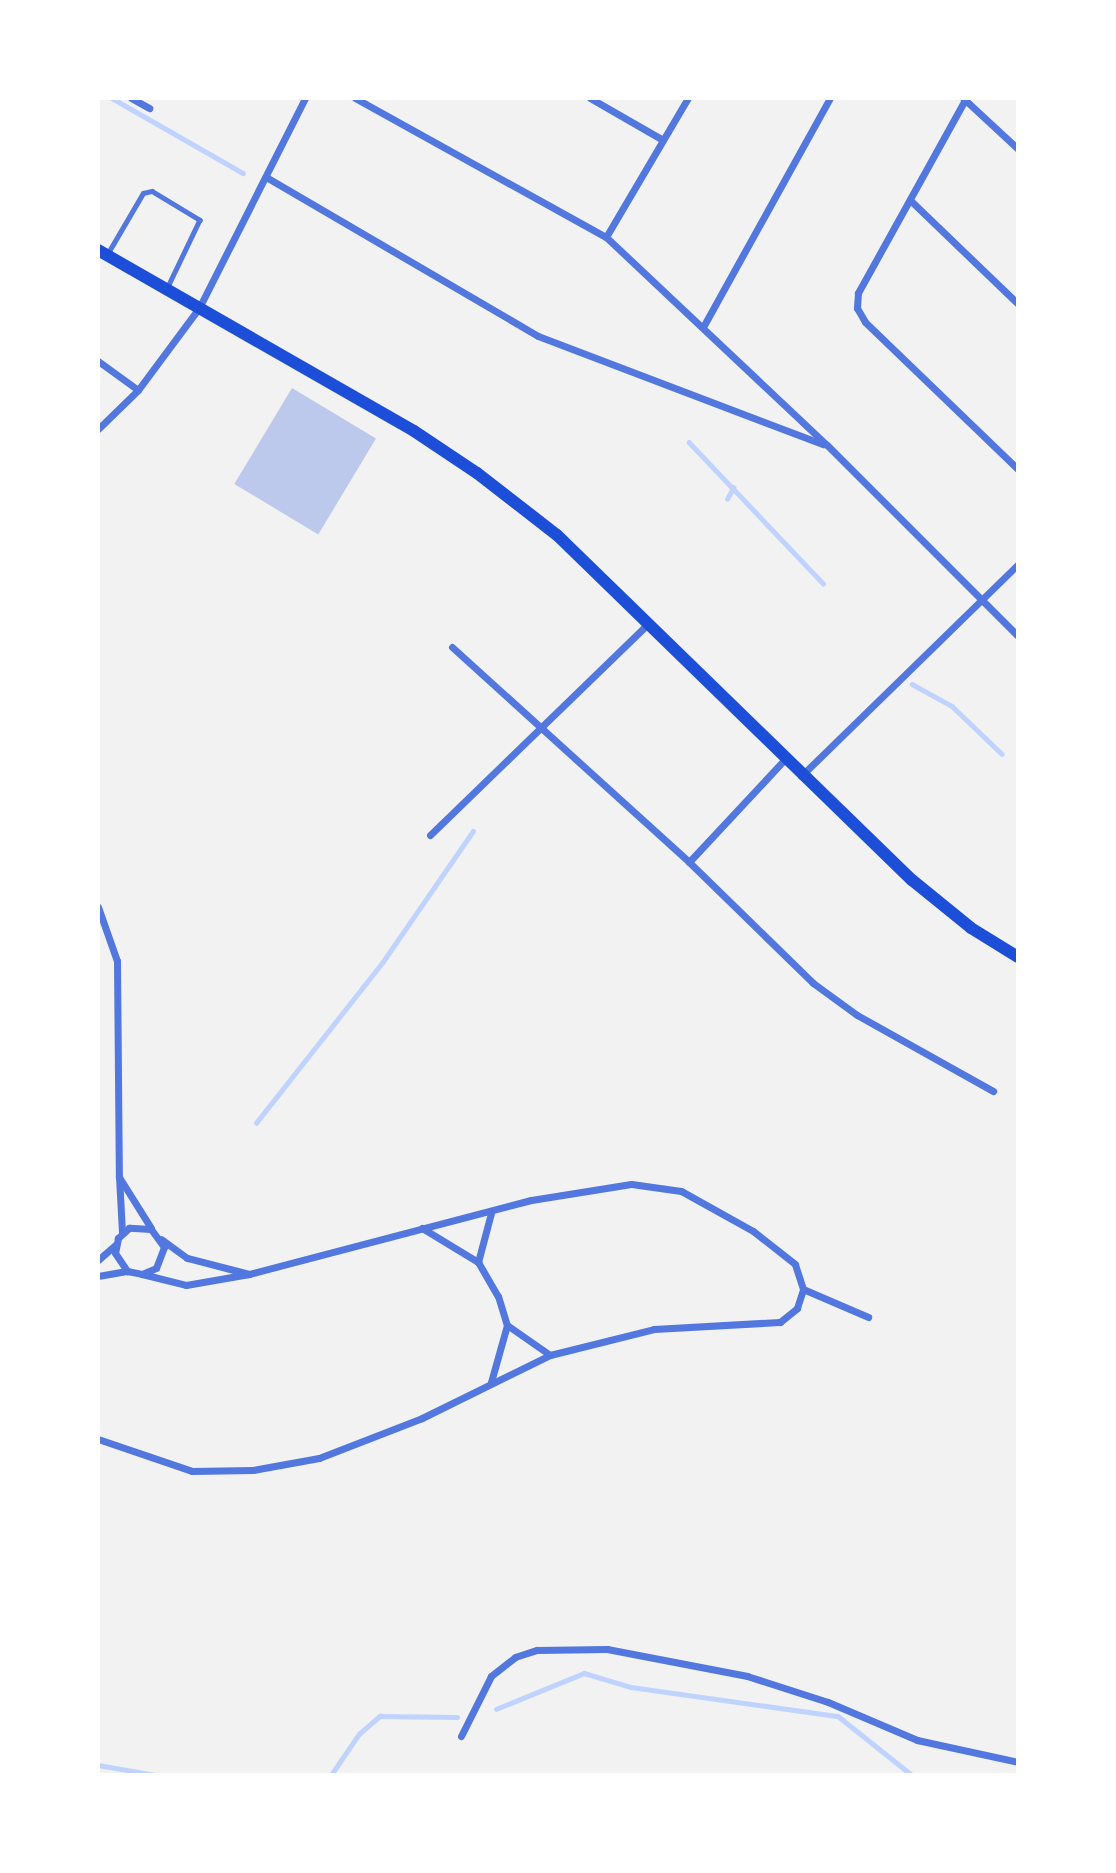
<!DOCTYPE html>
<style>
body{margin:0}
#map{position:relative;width:1116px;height:1873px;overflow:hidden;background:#f2f2f2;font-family:Cabin,sans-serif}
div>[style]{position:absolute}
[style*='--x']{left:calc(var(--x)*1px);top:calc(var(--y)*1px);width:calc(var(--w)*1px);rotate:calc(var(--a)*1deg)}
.stream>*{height:4.5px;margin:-2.25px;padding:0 2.25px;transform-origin:2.25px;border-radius:2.25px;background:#bfd3fe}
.building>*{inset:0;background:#bdc9ec;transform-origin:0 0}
.service>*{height:4.5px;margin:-2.25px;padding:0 2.25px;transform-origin:2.25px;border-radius:2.25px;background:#5277de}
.minor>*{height:7px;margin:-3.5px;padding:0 3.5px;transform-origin:3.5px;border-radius:3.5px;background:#5277de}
.secondary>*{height:12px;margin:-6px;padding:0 6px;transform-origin:6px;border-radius:6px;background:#1d4ed8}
span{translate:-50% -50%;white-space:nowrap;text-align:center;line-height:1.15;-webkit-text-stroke:5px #fff;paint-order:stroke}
.frame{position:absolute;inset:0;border:100px solid #fff;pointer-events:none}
</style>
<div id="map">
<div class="stream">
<i style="--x:112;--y:98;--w:151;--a:29.8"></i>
<i style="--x:689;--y:442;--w:195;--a:46.5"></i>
<i style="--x:727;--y:499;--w:13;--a:-61"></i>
<i style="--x:912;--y:684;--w:46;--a:28.8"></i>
<i style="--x:952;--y:706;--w:69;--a:43.8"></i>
<i style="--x:256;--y:1123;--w:204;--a:-51.8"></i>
<i style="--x:382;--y:963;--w:160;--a:-55.4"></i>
<i style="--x:496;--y:1709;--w:95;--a:-22.2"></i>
<i style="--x:584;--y:1673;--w:49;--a:16.6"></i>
<i style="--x:631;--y:1687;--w:209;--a:8"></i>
<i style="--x:838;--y:1716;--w:95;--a:38.6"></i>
<i style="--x:98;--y:1765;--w:59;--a:9.8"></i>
<i style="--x:331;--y:1775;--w:50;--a:-55.7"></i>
<i style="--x:359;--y:1734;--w:28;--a:-41"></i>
<i style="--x:380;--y:1716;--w:77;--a:0.7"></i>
</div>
<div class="building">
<i style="left:292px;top:388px;width:98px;height:112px;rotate:31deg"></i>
</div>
<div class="service">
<i style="--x:108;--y:253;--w:69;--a:-59.7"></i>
<i style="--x:143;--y:193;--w:9;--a:-13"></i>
<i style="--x:152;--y:191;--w:56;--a:31.1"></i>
<i style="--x:200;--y:220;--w:76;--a:115.6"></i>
</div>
<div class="minor">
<i style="--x:131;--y:98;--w:21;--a:29"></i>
<i style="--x:355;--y:98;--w:287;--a:29"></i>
<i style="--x:606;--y:237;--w:303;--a:43.3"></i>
<i style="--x:827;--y:445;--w:270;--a:45"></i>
<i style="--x:590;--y:98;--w:84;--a:29.9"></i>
<i style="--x:963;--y:98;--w:75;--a:42.8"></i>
<i style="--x:966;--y:98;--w:223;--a:119"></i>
<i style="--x:858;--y:293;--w:15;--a:94"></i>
<i style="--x:857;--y:308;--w:16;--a:60"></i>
<i style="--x:865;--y:322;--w:212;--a:43.9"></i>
<i style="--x:266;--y:177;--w:315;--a:30.3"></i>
<i style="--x:538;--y:336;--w:305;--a:20.8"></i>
<i style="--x:910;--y:200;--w:150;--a:43.9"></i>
<i style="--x:606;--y:237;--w:161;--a:-59.5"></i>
<i style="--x:703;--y:327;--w:262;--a:-61"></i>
<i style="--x:98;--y:361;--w:49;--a:35.9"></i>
<i style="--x:98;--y:429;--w:56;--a:-44.3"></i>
<i style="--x:138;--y:390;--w:102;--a:-53.4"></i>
<i style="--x:199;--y:308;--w:235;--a:-63.2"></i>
<i style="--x:452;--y:647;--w:320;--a:42.2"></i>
<i style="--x:689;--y:862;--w:173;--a:44.3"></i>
<i style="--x:813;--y:983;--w:54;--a:36"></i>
<i style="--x:857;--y:1015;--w:156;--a:29.2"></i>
<i style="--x:801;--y:776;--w:303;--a:-44.3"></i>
<i style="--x:430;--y:835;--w:303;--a:-44.1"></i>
<i style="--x:689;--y:862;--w:141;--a:-47"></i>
<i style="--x:98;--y:907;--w:57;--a:70.6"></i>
<i style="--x:117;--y:961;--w:216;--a:89.5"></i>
<i style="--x:422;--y:1228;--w:66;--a:31.3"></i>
<i style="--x:478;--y:1262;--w:51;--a:-75.1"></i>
<i style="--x:122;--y:1232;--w:55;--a:-93.1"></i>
<i style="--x:119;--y:1177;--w:60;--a:57.9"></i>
<i style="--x:98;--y:1260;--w:23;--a:-41"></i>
<i style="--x:478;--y:1262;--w:39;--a:60"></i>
<i style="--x:498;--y:1296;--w:30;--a:73"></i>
<i style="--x:142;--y:1274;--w:45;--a:14"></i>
<i style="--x:186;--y:1285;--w:64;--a:-9.9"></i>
<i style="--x:249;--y:1274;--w:64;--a:-165.5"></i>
<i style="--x:187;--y:1258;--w:32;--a:-144"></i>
<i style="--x:98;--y:1276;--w:29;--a:-10"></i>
<i style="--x:127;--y:1271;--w:15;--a:11"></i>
<i style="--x:142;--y:1274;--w:15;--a:-23"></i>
<i style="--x:156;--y:1268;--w:22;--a:-69"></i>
<i style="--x:164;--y:1247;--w:22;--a:-126"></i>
<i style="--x:151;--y:1229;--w:22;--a:-177"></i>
<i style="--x:129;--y:1228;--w:15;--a:138"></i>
<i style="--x:118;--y:1238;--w:15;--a:101"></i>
<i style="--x:115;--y:1253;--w:22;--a:56"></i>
<i style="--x:803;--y:1289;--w:71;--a:23.3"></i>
<i style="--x:491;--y:1382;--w:59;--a:-74.3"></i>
<i style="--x:507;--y:1325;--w:52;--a:34.9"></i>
<i style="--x:98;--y:1439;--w:99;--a:18.8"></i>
<i style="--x:192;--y:1471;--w:61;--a:-0.9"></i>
<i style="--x:253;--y:1470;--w:67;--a:-10.3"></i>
<i style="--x:319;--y:1458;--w:110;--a:-21.2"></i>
<i style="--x:422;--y:1418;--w:143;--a:-26.2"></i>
<i style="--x:550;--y:1355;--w:107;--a:-14"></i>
<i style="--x:654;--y:1329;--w:126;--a:-3.2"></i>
<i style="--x:780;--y:1322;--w:22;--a:-39"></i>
<i style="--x:797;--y:1308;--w:20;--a:-72"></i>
<i style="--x:803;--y:1289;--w:26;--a:-108"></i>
<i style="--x:795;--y:1264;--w:53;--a:-141.8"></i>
<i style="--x:753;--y:1231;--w:82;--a:-150.9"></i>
<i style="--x:681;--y:1191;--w:50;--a:-172"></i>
<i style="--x:631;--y:1184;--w:101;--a:170.9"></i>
<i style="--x:531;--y:1200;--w:292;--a:165.3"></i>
<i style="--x:461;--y:1736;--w:67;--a:-63.4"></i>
<i style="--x:491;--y:1676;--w:31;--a:-38"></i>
<i style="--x:515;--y:1657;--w:23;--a:-18"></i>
<i style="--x:537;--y:1650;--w:70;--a:-0.8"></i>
<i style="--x:607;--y:1649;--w:143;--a:10.9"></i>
<i style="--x:747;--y:1676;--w:85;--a:17.8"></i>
<i style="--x:828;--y:1702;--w:97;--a:23.1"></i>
<i style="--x:917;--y:1740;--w:103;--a:12.3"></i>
</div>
<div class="secondary">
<i style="--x:98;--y:250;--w:364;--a:29.8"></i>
<i style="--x:414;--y:431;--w:76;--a:33.7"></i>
<i style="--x:477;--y:473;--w:101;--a:37.8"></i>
<i style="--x:557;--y:535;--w:495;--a:44.2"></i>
<i style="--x:912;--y:880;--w:76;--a:39.1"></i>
<i style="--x:971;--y:928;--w:55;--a:31.7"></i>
</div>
<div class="frame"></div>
</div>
